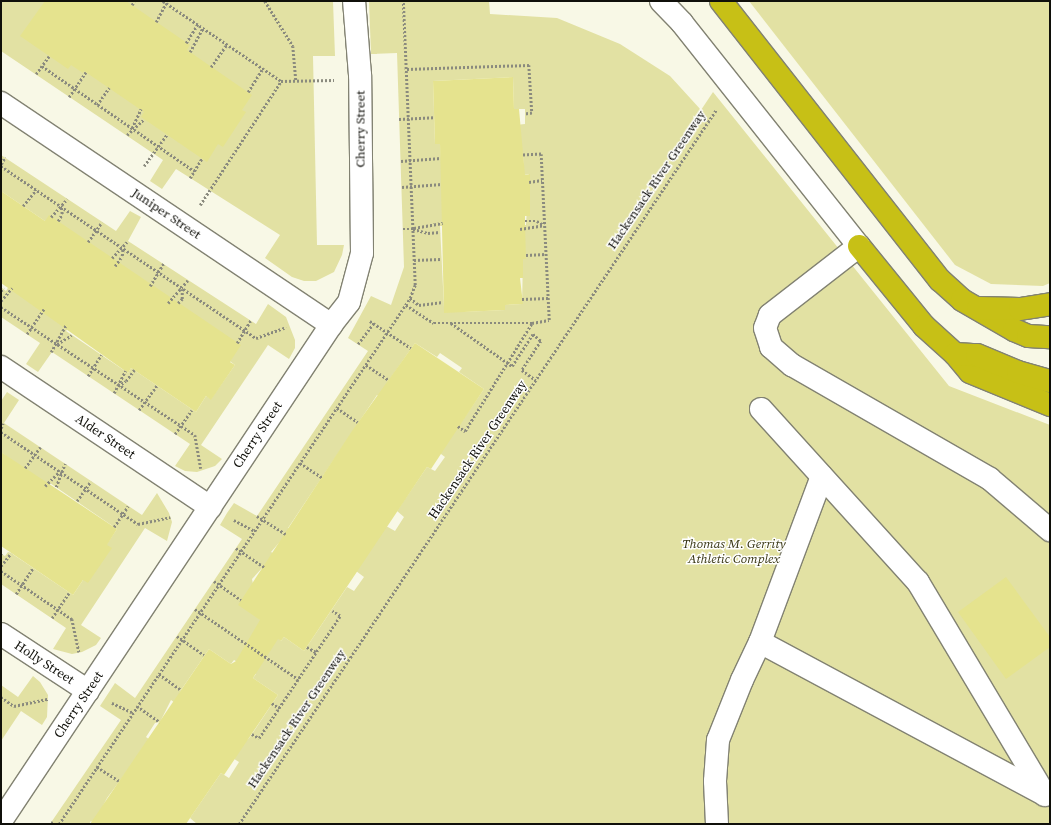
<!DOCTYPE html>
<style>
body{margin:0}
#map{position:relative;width:1051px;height:825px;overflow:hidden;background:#f8f8e6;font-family:"Source Serif 4",serif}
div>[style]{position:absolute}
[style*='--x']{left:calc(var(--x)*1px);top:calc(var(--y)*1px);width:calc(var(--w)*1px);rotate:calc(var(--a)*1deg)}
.green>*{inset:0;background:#e2e1a3}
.building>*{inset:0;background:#e5e38e}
.path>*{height:2.5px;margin-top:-1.25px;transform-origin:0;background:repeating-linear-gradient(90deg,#8a8a7e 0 2px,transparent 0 4px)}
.roads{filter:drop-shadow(1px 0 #828272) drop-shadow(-1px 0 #828272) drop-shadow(0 1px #828272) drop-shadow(0 -1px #828272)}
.minor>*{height:22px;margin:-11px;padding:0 11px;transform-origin:11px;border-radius:11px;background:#fff}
.highway>*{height:22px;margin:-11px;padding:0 11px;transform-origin:11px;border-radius:11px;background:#c7c016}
span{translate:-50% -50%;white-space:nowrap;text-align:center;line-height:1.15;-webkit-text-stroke:3px #fff;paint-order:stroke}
.street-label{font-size:13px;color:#10100a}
.park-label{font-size:13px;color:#363410;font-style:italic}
.frame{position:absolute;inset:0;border:2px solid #10100a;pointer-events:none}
</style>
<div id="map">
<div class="green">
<i style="clip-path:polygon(1px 1px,333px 1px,335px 56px,313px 56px,317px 245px,344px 245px,342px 255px,334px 272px,316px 281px,304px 281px,292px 277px,265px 258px,280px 235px,176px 169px,162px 189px,150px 181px,163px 160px,1px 51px)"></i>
<i style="clip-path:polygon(evenodd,369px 1px,489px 1px,490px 14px,557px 18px,620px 44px,670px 76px,701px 110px,713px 92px,949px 386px,1050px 425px,1050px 824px,197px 824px,190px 818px,221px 773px,229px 778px,239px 762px,231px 757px,250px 737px,278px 695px,253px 678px,256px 674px,234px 660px,231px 664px,209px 649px,181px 690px,175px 703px,171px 700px,160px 722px,155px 723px,146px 737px,150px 740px,107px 798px,94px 824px,91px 821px,89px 824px,50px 824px,121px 720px,100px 706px,115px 683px,135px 698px,242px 539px,220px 525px,227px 513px,234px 503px,257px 516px,368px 351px,348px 338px,371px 296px,391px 305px,404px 267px,397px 53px,371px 54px,369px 1px,513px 77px,514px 109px,525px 109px,525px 124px,516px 125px,517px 152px,523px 152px,524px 175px,529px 174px,526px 225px,520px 225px,526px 259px,523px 259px,522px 304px,505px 305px,505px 310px,462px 312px,462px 306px,444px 307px,440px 226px,443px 226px,441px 158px,440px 144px,435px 144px,433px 81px,513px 77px,369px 1px,415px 343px,437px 357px,440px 353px,462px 368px,459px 372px,484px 389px,456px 430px,437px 451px,445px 457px,435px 471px,427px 467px,397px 511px,404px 517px,395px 531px,386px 526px,356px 571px,364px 577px,354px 591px,347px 587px,304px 651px,284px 637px,281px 641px,260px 620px,252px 579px,275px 554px,271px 552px,290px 530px,288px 528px,377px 395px,381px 397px,387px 383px,415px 343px)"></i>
<i style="clip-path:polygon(749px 1px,1050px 1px,1050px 283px,1043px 286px,991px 284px,955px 265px)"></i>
<i style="clip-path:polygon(1px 155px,116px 231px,130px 211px,141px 217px,128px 241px,256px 324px,268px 304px,286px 317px,295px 340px,295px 348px,289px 359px,268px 345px,201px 445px,222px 459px,215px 466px,197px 472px,185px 471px,175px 466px,190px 444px,52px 352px,38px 372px,26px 364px,40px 343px,1px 317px,1px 287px,6px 291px,9px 286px,69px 326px,66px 331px,128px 373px,131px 368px,134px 370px,196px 412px,206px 396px,211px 399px,235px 365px,45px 221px,1px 191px)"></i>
<i style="clip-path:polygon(7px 392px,19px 400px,4px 423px,142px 515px,157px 493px,169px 513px,172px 522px,167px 541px,145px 528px,81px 625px,101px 638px,96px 645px,82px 652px,72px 654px,53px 649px,66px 628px,1px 584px,1px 554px,5px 556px,8px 552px,11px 553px,73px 595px,117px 529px,50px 483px,47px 487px,1px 452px,1px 401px)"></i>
<i style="clip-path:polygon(33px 676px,40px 682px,48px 695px,47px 717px,42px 725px,21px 711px,1px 741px,1px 685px,18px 697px)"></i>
</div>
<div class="building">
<i style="clip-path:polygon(45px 1px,126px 1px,190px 45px,187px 50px,252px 95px,242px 110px,246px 112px,223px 147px,218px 144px,207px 162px,141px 117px,144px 112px,84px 71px,83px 73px,71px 65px,68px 69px,20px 36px)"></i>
<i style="clip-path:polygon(513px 77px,514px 109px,519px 109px,525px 175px,530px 174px,530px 216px,525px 216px,525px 225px,526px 259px,523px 259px,523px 278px,520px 278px,523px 304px,505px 305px,505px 310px,444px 313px,440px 144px,435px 144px,433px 81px)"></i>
<i style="clip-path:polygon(1px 191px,45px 221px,49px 215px,241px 345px,230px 362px,235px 365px,211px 400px,206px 396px,196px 412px,131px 368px,128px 373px,1px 283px)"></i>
<i style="clip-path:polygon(415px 343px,484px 389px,431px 469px,427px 467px,304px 651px,284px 637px,281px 641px,278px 639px,253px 678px,278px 695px,224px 775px,221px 773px,186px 824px,90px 824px,209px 649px,231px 664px,236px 661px,260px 620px,238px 605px,352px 431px)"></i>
<i style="clip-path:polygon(1px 452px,117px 529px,107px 545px,112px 548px,88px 583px,83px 580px,73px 595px,1px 546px)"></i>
<i style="clip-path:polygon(1006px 577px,1050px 637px,1050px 647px,1006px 679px,958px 612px)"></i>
</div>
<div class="path">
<i style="--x:163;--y:1;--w:143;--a:34.1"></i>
<i style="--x:281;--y:81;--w:53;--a:-1.1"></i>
<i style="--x:265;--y:1;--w:53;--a:58.1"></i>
<i style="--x:293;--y:46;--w:35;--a:85"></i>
<i style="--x:132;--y:5;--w:4;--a:-63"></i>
<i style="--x:156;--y:22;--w:21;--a:-62"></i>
<i style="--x:186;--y:43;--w:22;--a:-58"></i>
<i style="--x:190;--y:52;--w:27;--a:-62"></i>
<i style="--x:42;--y:66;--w:185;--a:34.6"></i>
<i style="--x:211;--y:67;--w:28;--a:-55"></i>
<i style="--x:407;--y:69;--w:122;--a:-1.9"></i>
<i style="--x:529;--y:65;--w:48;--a:86.4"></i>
<i style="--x:532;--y:113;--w:7;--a:172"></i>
<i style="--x:36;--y:74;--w:22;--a:-54"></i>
<i style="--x:248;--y:92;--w:28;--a:-58"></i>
<i style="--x:69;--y:97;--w:30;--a:-56"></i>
<i style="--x:97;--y:105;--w:21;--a:-55"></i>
<i style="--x:399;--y:119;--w:35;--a:-3"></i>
<i style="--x:132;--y:128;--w:21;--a:-65"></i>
<i style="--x:127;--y:135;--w:23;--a:-43"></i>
<i style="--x:401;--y:161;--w:40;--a:-4.3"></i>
<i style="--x:1;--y:164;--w:8;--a:-60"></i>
<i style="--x:1;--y:166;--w:308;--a:34"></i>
<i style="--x:256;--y:338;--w:32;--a:-20"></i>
<i style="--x:144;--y:166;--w:39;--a:-54"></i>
<i style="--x:190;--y:178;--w:23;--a:-59"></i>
<i style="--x:529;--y:182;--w:13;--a:-9"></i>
<i style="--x:402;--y:187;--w:40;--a:-4.3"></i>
<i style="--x:200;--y:205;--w:148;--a:-56.8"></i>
<i style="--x:23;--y:206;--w:21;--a:-51"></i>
<i style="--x:51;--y:217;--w:24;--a:-48"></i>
<i style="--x:58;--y:221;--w:8;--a:-60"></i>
<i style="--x:62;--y:214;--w:7;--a:-98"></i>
<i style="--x:525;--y:221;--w:12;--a:0"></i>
<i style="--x:537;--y:221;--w:8;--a:30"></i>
<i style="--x:414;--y:228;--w:29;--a:-10"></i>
<i style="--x:403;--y:229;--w:10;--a:0"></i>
<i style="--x:413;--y:229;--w:16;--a:15"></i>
<i style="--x:428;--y:233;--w:12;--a:-5"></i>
<i style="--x:520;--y:229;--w:24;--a:-9"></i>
<i style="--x:88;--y:242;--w:24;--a:-55"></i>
<i style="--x:526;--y:255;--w:20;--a:-3"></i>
<i style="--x:112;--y:258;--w:23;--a:-47"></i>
<i style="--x:414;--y:260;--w:27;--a:-2"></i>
<i style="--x:115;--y:266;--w:12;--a:-55"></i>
<i style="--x:122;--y:256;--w:8;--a:-83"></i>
<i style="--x:150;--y:286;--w:26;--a:-59"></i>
<i style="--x:1;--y:291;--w:4;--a:-56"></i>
<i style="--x:410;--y:298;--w:11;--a:38"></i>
<i style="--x:419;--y:305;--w:24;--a:-7"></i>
<i style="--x:522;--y:299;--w:26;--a:-2"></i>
<i style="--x:1;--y:301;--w:17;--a:-50"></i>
<i style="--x:168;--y:303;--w:30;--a:-49"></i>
<i style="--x:178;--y:303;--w:6;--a:-45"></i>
<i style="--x:182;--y:299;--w:10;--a:-90"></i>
<i style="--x:406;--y:305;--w:33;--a:33"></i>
<i style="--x:434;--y:323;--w:98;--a:0"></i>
<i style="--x:1;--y:307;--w:232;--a:33.4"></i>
<i style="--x:195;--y:435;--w:34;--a:80"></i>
<i style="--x:370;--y:321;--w:49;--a:33.4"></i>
<i style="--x:451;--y:323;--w:75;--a:35.2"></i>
<i style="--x:512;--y:366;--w:38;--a:-57"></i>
<i style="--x:533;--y:334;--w:11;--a:41"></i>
<i style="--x:541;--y:341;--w:35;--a:123"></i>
<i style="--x:522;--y:370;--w:17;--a:36"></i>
<i style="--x:27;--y:334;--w:30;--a:-56"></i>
<i style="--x:237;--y:343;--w:27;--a:-59"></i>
<i style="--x:57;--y:344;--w:17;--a:-31"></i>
<i style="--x:358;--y:344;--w:26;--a:-53"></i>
<i style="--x:51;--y:352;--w:31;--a:-61"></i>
<i style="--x:366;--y:365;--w:27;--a:33"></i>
<i style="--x:88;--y:376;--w:25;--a:-58"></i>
<i style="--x:118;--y:386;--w:9;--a:-32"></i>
<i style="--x:126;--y:381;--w:14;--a:-54"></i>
<i style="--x:114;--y:393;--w:25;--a:-63"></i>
<i style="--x:337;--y:408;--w:25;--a:34"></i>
<i style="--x:139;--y:410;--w:31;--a:-54"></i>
<i style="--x:458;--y:426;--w:9;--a:36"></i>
<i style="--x:465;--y:431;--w:127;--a:-58.2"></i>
<i style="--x:532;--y:323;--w:17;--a:-10"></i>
<i style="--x:549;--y:320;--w:166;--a:-92.8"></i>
<i style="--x:541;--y:154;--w:18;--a:177"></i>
<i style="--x:1;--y:428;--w:5;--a:-68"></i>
<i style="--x:1;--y:432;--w:165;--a:33.9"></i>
<i style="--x:138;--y:524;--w:33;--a:-12"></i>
<i style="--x:175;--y:434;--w:29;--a:-55"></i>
<i style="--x:300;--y:463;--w:27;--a:33"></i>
<i style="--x:25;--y:468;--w:26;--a:-54"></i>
<i style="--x:45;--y:486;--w:21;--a:-45"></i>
<i style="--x:56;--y:487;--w:25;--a:-69"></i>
<i style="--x:77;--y:501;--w:24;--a:-55"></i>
<i style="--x:257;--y:516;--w:34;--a:32"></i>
<i style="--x:234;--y:520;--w:24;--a:28"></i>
<i style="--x:114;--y:527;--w:25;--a:-56"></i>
<i style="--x:236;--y:548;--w:34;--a:34"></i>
<i style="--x:1;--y:555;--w:1;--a:-90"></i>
<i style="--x:1;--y:566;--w:16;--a:-52"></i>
<i style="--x:1;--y:571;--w:86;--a:34.1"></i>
<i style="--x:72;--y:619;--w:34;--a:78"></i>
<i style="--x:214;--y:581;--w:33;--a:35"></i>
<i style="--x:16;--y:594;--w:31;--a:-57"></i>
<i style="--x:195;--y:609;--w:125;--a:34.2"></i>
<i style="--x:52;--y:618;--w:30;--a:-56"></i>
<i style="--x:177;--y:636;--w:33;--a:35"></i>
<i style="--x:307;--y:647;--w:10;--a:29"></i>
<i style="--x:159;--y:674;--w:27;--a:36"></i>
<i style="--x:1;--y:697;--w:16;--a:35"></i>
<i style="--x:14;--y:706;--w:35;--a:-12"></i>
<i style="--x:112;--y:703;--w:23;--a:25"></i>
<i style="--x:272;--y:703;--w:9;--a:36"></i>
<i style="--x:137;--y:706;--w:28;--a:35"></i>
<i style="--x:252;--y:734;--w:8;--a:30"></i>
<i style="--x:259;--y:738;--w:146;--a:-56.4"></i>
<i style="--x:340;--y:616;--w:9;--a:-148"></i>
<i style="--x:97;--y:767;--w:26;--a:32"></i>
<i style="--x:51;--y:822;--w:4;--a:27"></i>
<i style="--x:59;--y:824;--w:632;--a:-56.28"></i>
<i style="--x:410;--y:298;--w:14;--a:-69"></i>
<i style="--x:415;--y:285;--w:284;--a:-92.4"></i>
<i style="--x:239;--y:824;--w:859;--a:-56.25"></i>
</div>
<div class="roads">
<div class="minor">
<i style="--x:661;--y:1;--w:30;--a:46"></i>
<i style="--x:682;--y:23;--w:285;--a:51.6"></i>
<i style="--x:859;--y:246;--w:113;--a:142.2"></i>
<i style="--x:770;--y:315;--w:14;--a:111"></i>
<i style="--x:765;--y:328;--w:20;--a:72"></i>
<i style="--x:771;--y:347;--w:28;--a:41"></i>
<i style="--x:792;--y:365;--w:228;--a:29.9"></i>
<i style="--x:990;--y:479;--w:79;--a:40.4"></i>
<i style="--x:1;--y:103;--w:398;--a:33.9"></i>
<i style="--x:1;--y:367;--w:252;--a:33.8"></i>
<i style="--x:761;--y:409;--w:234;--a:47.8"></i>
<i style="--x:918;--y:582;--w:248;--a:59.2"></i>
<i style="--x:1;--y:634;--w:104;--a:33.2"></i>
<i style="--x:760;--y:642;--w:177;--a:-69.5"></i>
<i style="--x:1;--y:821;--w:596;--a:-56.36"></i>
<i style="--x:331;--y:325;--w:29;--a:-52"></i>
<i style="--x:349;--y:302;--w:51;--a:-75.1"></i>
<i style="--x:362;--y:253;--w:178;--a:-90.6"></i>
<i style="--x:360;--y:75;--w:74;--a:-94.6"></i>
<i style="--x:717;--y:824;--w:43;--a:-92.7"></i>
<i style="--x:715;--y:781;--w:41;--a:-85.8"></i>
<i style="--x:718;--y:740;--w:65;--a:-68.2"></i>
<i style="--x:742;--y:680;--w:42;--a:-64.7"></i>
<i style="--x:760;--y:642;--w:323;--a:28.2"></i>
</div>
<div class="highway">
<i style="--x:721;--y:1;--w:355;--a:51.9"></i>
<i style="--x:940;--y:280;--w:30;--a:42"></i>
<i style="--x:962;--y:300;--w:60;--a:30"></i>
<i style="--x:1014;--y:330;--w:15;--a:23"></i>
<i style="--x:1028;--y:336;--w:22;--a:3"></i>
<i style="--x:859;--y:246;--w:103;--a:50.9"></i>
<i style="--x:924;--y:326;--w:42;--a:42.1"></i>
<i style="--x:955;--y:354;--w:23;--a:50"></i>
<i style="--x:970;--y:372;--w:87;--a:22.4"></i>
<i style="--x:978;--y:308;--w:42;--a:1.4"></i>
<i style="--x:1020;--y:309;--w:30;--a:-9"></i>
<i style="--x:955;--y:354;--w:22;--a:3"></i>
<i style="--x:977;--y:355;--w:44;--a:22.5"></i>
<i style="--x:1018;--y:372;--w:33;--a:16"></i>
</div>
</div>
<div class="street-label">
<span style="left:361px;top:129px;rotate:-90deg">Cherry Street</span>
<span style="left:657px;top:180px;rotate:-56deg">Hackensack River Greenway</span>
<span style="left:166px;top:214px;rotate:34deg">Juniper Street</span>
<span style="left:258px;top:435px;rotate:-56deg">Cherry Street</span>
<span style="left:105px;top:437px;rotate:34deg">Alder Street</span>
<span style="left:478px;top:450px;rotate:-56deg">Hackensack River Greenway</span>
<span style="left:44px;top:663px;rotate:33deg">Holly Street</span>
<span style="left:79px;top:705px;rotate:-56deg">Cherry Street</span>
<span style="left:297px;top:719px;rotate:-56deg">Hackensack River Greenway</span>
</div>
<div class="park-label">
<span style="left:734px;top:552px">Thomas M. Gerrity<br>Athletic Complex</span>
</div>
<div class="frame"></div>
</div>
